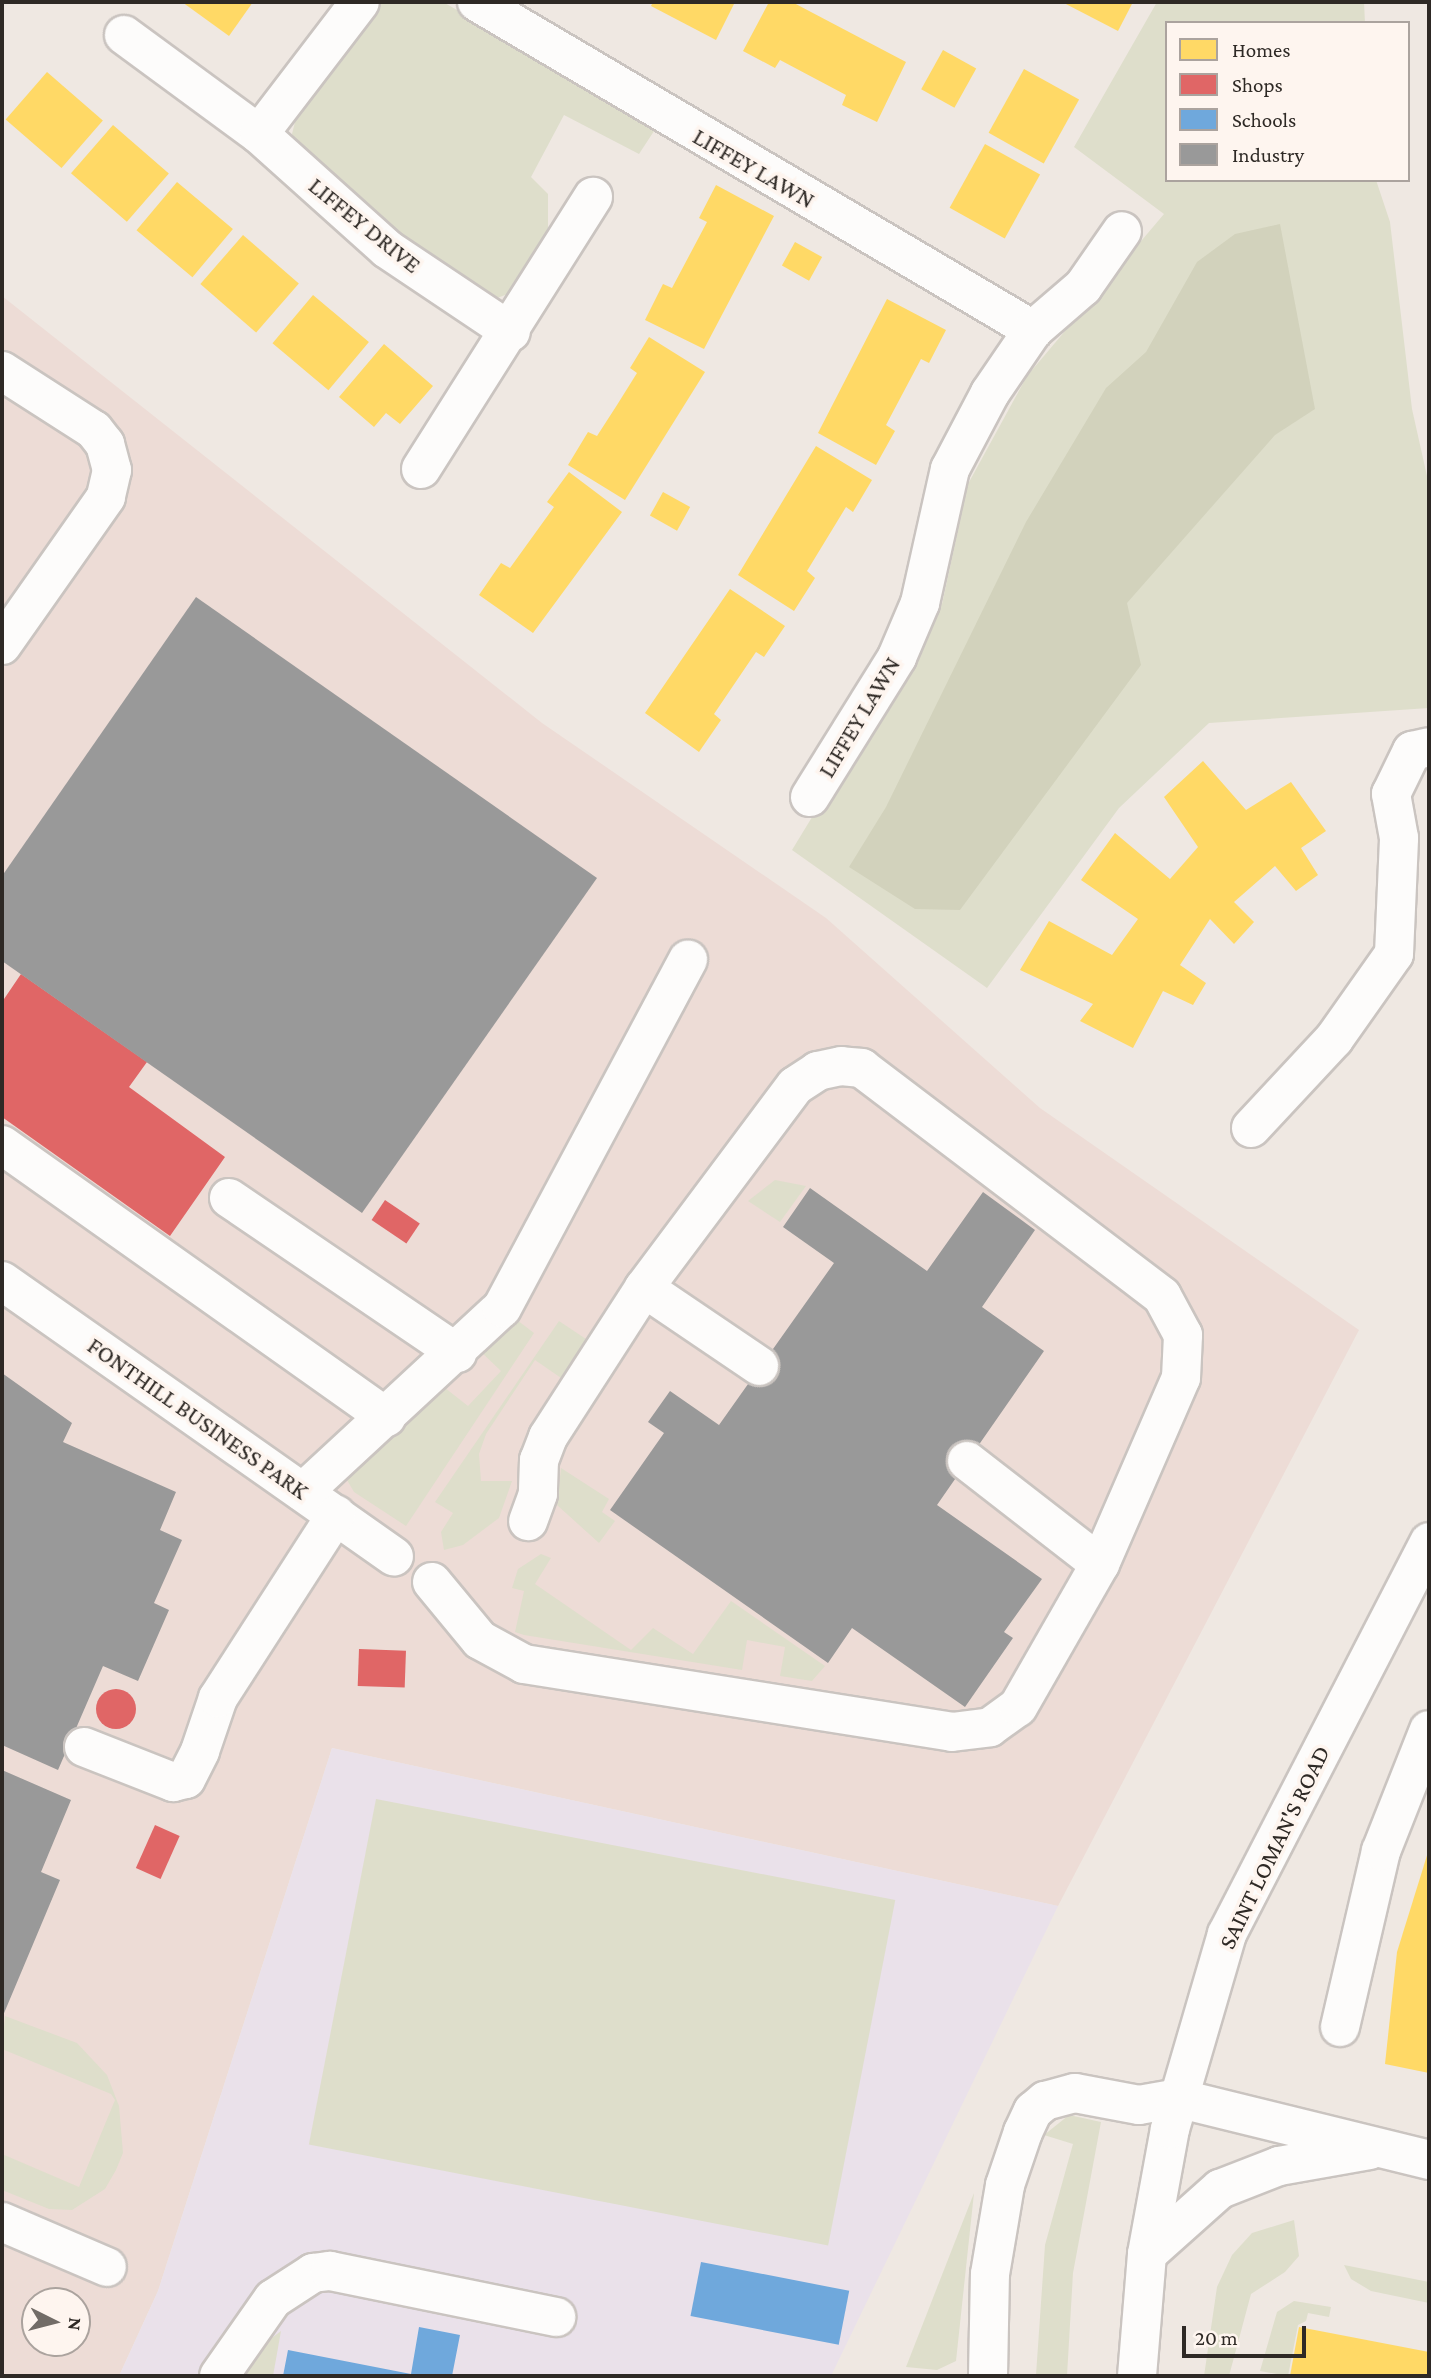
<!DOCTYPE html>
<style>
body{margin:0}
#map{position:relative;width:1431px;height:2378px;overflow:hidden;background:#efe8e2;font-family:"Crimson Pro",serif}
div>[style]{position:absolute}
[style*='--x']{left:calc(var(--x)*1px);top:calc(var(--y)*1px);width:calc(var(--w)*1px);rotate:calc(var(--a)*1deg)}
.commercial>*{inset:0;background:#eddcd6}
.education>*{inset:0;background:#eae1ea}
.green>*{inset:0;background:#dedecb;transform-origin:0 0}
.forest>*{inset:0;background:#d2d2bc}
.homes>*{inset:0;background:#ffd966;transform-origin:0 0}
.shops>*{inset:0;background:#e06666;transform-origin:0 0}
.round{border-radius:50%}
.schools>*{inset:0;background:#6fa8dc;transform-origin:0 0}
.industry>*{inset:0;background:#999}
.roads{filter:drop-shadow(2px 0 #cac4c0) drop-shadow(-2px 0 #cac4c0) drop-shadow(0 2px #cac4c0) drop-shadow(0 -2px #cac4c0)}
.minor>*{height:38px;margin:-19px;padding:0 19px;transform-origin:19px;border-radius:19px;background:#fdfcfb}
span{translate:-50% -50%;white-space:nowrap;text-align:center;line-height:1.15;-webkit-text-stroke:7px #fef5ef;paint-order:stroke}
.street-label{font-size:24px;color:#2e2925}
.frame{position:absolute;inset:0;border:4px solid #2e2925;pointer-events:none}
.legend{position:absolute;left:1165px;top:21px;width:245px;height:161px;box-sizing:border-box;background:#fef5ef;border:2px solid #aba39e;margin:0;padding:9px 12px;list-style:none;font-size:21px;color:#2e2925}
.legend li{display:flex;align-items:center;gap:14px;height:35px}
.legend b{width:35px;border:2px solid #aba39e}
.north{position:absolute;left:21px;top:2287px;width:70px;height:70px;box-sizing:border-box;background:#fef5ef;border:2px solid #aba39e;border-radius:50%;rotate:96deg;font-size:19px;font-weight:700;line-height:28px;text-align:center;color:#2e2925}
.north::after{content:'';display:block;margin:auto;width:24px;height:32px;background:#726c67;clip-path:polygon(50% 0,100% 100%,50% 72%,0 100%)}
.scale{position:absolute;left:1182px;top:2326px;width:124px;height:32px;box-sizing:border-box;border:4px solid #2e2925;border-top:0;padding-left:9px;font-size:21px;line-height:24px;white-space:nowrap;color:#2e2925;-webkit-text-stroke:5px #fef5ef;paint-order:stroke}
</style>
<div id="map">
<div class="commercial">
<i style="clip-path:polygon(evenodd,2px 296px,542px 723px,826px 918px,1040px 1108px,1359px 1330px,1058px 1906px,332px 1748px,158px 2291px,119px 2376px,2px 2376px,2px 296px,35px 2301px,77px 2301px,77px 2343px,35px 2343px,35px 2301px)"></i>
</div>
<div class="education">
<i style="clip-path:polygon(332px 1748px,1058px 1906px,831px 2376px,119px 2376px,158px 2291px)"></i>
</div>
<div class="green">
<i style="clip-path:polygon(376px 2px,443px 2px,658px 125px,639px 154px,564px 115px,531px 177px,548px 194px,548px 228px,516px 291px,497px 298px,399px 243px,298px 152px,292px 134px,297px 114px)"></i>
<i style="clip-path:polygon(1157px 2px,1364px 2px,1365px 23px,1167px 23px,1167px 180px,1376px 180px,1390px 222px,1412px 409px,1429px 485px,1429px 708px,1209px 723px,1119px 808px,987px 988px,792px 850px,942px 604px,968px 484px,1027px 376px,1164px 214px,1074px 147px)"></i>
<i style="clip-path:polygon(775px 1180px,806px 1186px,780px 1222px,748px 1201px)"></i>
<i style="clip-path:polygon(513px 1317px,534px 1333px,406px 1526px,354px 1492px,347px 1480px,348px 1468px,440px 1384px,468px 1406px,501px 1371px,478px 1349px)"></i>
<i style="clip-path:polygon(559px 1321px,589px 1341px,564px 1380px,535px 1360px,486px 1434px,479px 1454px,481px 1481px,512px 1481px,499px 1518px,463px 1545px,444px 1550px,441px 1532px,453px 1513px,435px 1502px)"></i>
<i style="clip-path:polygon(561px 1468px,609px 1499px,602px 1512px,615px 1521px,599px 1543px,557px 1505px)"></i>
<i style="clip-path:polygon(541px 1554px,551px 1558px,535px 1584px,631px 1650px,653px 1628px,693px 1654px,731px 1601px,825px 1666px,812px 1681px,780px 1676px,785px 1647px,747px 1640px,742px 1670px,524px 1635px,515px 1632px,524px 1591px,512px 1588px,518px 1569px)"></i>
<i style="left:376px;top:1799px;width:529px;height:352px;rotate:11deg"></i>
<i style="clip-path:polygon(5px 2016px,77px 2043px,107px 2075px,119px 2106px,123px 2153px,116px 2170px,105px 2189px,72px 2210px,49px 2209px,2px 2190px,2px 2154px,79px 2187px,115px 2100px,111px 2094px,2px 2049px)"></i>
<i style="clip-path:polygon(1069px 2115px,1101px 2122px,1073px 2273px,1067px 2376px,1008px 2376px,1036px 2375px,1045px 2245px,1073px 2144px,1044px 2135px)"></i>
<i style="clip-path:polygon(974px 2193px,956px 2361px,937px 2370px,906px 2367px)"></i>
<i style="clip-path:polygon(1294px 2220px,1299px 2256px,1285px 2272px,1251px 2294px,1229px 2376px,1204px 2376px,1217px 2287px,1232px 2255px,1252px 2233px)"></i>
<i style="clip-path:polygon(1344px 2265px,1429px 2282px,1429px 2303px,1371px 2291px,1351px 2279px)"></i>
<i style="clip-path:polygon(1294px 2301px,1331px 2307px,1329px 2317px,1308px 2313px,1306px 2321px,1298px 2325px,1288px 2376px,1260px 2371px,1277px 2312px)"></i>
<i style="clip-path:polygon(281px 2331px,273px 2376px,237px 2376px,265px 2343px)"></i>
</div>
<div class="forest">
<i style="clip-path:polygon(1280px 224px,1315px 409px,1275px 435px,1127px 603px,1141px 665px,960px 910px,915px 909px,849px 867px,886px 807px,1026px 522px,1106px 388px,1146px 352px,1197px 262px,1235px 234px)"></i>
</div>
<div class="homes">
<i style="clip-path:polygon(182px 2px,253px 2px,229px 36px)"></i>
<i style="clip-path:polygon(653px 2px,735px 2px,716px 40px,651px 6px)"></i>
<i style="clip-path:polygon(769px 2px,792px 2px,906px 62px,877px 122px,842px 105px,846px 95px,780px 60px,775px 68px,743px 51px)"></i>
<i style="clip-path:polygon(1062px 2px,1133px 2px,1118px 31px)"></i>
<i style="left:943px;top:50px;width:38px;height:45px;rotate:29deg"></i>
<i style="left:1024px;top:69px;width:63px;height:73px;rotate:29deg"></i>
<i style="left:47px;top:72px;width:74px;height:63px;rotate:41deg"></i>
<i style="left:113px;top:125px;width:74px;height:64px;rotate:41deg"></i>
<i style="left:985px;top:144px;width:63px;height:73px;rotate:29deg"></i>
<i style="left:177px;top:182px;width:73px;height:63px;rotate:40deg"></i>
<i style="clip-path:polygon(716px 185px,774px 216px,704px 349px,645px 320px,663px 284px,672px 288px,707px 222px,699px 218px)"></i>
<i style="left:243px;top:235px;width:74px;height:65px;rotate:41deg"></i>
<i style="left:795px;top:242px;width:31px;height:27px;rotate:29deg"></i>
<i style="left:313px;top:295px;width:73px;height:63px;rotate:40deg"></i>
<i style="clip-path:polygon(887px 299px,946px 330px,929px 363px,921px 359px,886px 425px,895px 431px,876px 465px,818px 433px)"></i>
<i style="clip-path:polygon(649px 337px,705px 372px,625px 500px,568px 465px,588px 432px,597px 436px,617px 405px,637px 373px,630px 368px)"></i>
<i style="clip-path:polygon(384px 344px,433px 386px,400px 424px,386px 413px,374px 427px,339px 397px)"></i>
<i style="clip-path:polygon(816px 446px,872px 480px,853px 512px,846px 507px,807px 571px,815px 578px,794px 611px,738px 575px)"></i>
<i style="clip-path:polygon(569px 472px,622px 512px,533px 633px,479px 595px,501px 563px,510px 568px,554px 507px,547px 502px)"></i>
<i style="left:663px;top:492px;width:31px;height:27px;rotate:29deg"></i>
<i style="clip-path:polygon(730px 589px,785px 626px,764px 657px,756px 652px,714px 714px,721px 720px,699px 752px,645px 713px)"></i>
<i style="clip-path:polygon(1203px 761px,1246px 810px,1291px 782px,1326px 831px,1301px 848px,1318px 875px,1296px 891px,1275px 866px,1234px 902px,1254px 922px,1234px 944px,1210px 919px,1180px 965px,1206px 983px,1193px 1005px,1163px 991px,1133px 1048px,1080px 1021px,1093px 1004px,1020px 970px,1049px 921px,1112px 955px,1138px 919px,1081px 880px,1115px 833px,1170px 879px,1198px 847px,1164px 797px)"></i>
<i style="clip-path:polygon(1429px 1849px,1429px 2073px,1385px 2064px,1397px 1952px)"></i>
<i style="clip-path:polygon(1299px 2327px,1429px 2352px,1429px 2376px,1290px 2376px)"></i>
</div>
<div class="shops">
<i style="clip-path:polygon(21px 974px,147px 1062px,129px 1087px,225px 1157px,170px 1236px,2px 1117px,2px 1002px)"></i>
<i style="left:385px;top:1200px;width:42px;height:24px;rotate:34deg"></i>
<i style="left:359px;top:1649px;width:47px;height:37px;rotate:2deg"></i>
<i class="round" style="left:96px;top:1689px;width:40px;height:40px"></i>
<i style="left:155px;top:1825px;width:27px;height:47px;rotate:24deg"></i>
</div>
<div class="schools">
<i style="left:701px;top:2262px;width:151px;height:55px;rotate:11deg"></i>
<i style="clip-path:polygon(419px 2327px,460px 2335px,452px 2376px,283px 2376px,288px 2350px,411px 2374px)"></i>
</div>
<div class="industry">
<i style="clip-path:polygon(196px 597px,597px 878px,362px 1213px,2px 961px,2px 876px)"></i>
<i style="clip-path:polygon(810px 1188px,927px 1271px,983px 1192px,1035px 1230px,982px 1307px,1044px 1351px,937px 1505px,1042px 1579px,1004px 1632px,1013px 1638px,965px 1707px,852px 1628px,828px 1663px,610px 1510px,664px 1433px,648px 1422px,670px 1391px,719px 1425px,834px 1263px,783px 1227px)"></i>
<i style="clip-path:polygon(2px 1373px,72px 1423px,63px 1442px,176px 1492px,160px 1530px,182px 1540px,154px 1603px,169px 1610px,138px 1681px,103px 1666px,58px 1770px,2px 1745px)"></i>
<i style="clip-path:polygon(2px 1770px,71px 1800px,41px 1872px,60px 1880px,2px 2018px)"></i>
</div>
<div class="roads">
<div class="minor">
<i style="--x:477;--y:2;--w:646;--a:30.54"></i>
<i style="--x:124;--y:35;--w:167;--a:36.3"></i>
<i style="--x:259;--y:134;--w:172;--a:41.9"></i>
<i style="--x:387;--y:249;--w:149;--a:33.8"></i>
<i style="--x:259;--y:134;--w:166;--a:-52.6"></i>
<i style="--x:2;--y:371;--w:109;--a:32.7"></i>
<i style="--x:94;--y:430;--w:18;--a:52"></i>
<i style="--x:105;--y:444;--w:27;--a:75"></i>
<i style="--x:112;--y:470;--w:28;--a:103"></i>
<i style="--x:106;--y:497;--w:181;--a:125.1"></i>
<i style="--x:421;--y:469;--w:322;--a:-57.7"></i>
<i style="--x:810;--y:797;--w:165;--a:-58.1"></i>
<i style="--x:897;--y:657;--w:59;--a:-66.9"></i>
<i style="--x:920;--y:603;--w:137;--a:-77.4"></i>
<i style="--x:950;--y:469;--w:86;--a:-62.2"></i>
<i style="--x:990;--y:393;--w:76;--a:-55.7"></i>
<i style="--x:1033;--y:330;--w:66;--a:-40.7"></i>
<i style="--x:1083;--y:287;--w:68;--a:-55.1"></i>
<i style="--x:1251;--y:1128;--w:122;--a:-47"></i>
<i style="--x:1334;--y:1039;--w:104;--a:-54.8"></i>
<i style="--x:1394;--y:954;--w:116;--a:-87.5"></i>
<i style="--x:1399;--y:838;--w:45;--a:-100.3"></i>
<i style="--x:1391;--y:794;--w:48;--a:-64"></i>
<i style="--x:1412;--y:751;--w:17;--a:-13"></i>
<i style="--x:2;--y:1145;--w:471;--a:35.3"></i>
<i style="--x:229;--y:1198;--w:276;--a:34.2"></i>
<i style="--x:2;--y:1281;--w:479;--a:35.1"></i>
<i style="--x:644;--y:1288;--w:139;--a:34.1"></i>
<i style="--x:967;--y:1461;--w:168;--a:37.8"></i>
<i style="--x:303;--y:1492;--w:271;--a:-42.8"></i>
<i style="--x:502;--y:1308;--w:395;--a:-61.9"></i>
<i style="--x:432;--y:1582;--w:75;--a:50.4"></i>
<i style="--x:480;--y:1640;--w:50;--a:28.6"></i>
<i style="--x:524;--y:1664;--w:433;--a:9"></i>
<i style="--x:952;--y:1732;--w:38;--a:-7"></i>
<i style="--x:990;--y:1727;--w:34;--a:-36"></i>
<i style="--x:1018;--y:1707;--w:165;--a:-60.2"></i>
<i style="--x:1100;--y:1564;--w:203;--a:-66.5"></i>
<i style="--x:1181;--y:1378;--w:43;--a:-87.3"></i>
<i style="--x:1183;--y:1335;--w:44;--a:-118.3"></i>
<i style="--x:1162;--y:1296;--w:377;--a:-142.8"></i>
<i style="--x:862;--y:1068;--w:21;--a:-175"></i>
<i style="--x:841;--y:1066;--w:24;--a:168"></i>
<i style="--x:818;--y:1071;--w:27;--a:147"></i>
<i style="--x:795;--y:1086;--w:252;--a:126.8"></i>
<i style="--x:644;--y:1288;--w:177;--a:122.8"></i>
<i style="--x:548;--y:1437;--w:25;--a:111"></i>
<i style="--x:539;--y:1460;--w:34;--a:92"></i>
<i style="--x:538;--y:1494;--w:29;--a:110"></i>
<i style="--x:84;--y:1747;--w:96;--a:21.5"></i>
<i style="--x:173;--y:1782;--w:13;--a:-13"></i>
<i style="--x:186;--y:1779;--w:31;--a:-63"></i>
<i style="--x:200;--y:1751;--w:56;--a:-71.2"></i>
<i style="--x:218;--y:1698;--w:218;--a:-57.2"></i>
<i style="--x:1340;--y:2027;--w:181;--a:-76.9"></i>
<i style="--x:1381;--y:1851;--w:130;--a:-68.4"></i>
<i style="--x:2;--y:2222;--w:114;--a:23.2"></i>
<i style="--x:1147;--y:2254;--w:98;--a:-41.7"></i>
<i style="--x:1220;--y:2189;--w:63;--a:-21.3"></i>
<i style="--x:1279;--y:2166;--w:92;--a:-10"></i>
<i style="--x:219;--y:2376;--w:94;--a:-55"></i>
<i style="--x:273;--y:2299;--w:48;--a:-33"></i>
<i style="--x:313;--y:2273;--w:17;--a:-7"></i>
<i style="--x:330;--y:2271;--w:231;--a:11.5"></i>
<i style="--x:988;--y:2376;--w:102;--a:-88.9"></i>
<i style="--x:990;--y:2274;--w:90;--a:-80.4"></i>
<i style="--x:1005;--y:2185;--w:56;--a:-71.2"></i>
<i style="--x:1023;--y:2132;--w:23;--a:-65"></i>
<i style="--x:1033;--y:2111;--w:16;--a:-40"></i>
<i style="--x:1045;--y:2101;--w:31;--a:-15"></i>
<i style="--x:1075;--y:2093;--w:65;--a:10.6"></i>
<i style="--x:1139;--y:2105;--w:39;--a:-10"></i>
<i style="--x:1177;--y:2098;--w:260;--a:13.8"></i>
<i style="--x:1137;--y:2376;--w:122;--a:-85.3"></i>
<i style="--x:1147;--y:2254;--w:127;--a:-79.6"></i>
<i style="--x:1170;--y:2129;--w:203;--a:-73.7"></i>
<i style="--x:1227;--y:1934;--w:441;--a:-62.7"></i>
</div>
</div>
<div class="street-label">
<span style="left:754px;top:168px;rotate:30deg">LIFFEY LAWN</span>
<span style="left:365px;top:225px;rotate:39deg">LIFFEY DRIVE</span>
<span style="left:859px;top:717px;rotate:-59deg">LIFFEY LAWN</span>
<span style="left:198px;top:1418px;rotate:35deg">FONTHILL BUSINESS PARK</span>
<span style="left:1274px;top:1847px;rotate:-64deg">SAINT LOMAN'S ROAD</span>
</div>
<div class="frame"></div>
<ul class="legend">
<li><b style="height:19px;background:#ffd966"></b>Homes</li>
<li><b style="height:19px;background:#e06666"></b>Shops</li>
<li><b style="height:19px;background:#6fa8dc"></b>Schools</li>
<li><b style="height:19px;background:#999"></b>Industry</li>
</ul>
<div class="north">N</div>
<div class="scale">20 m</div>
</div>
